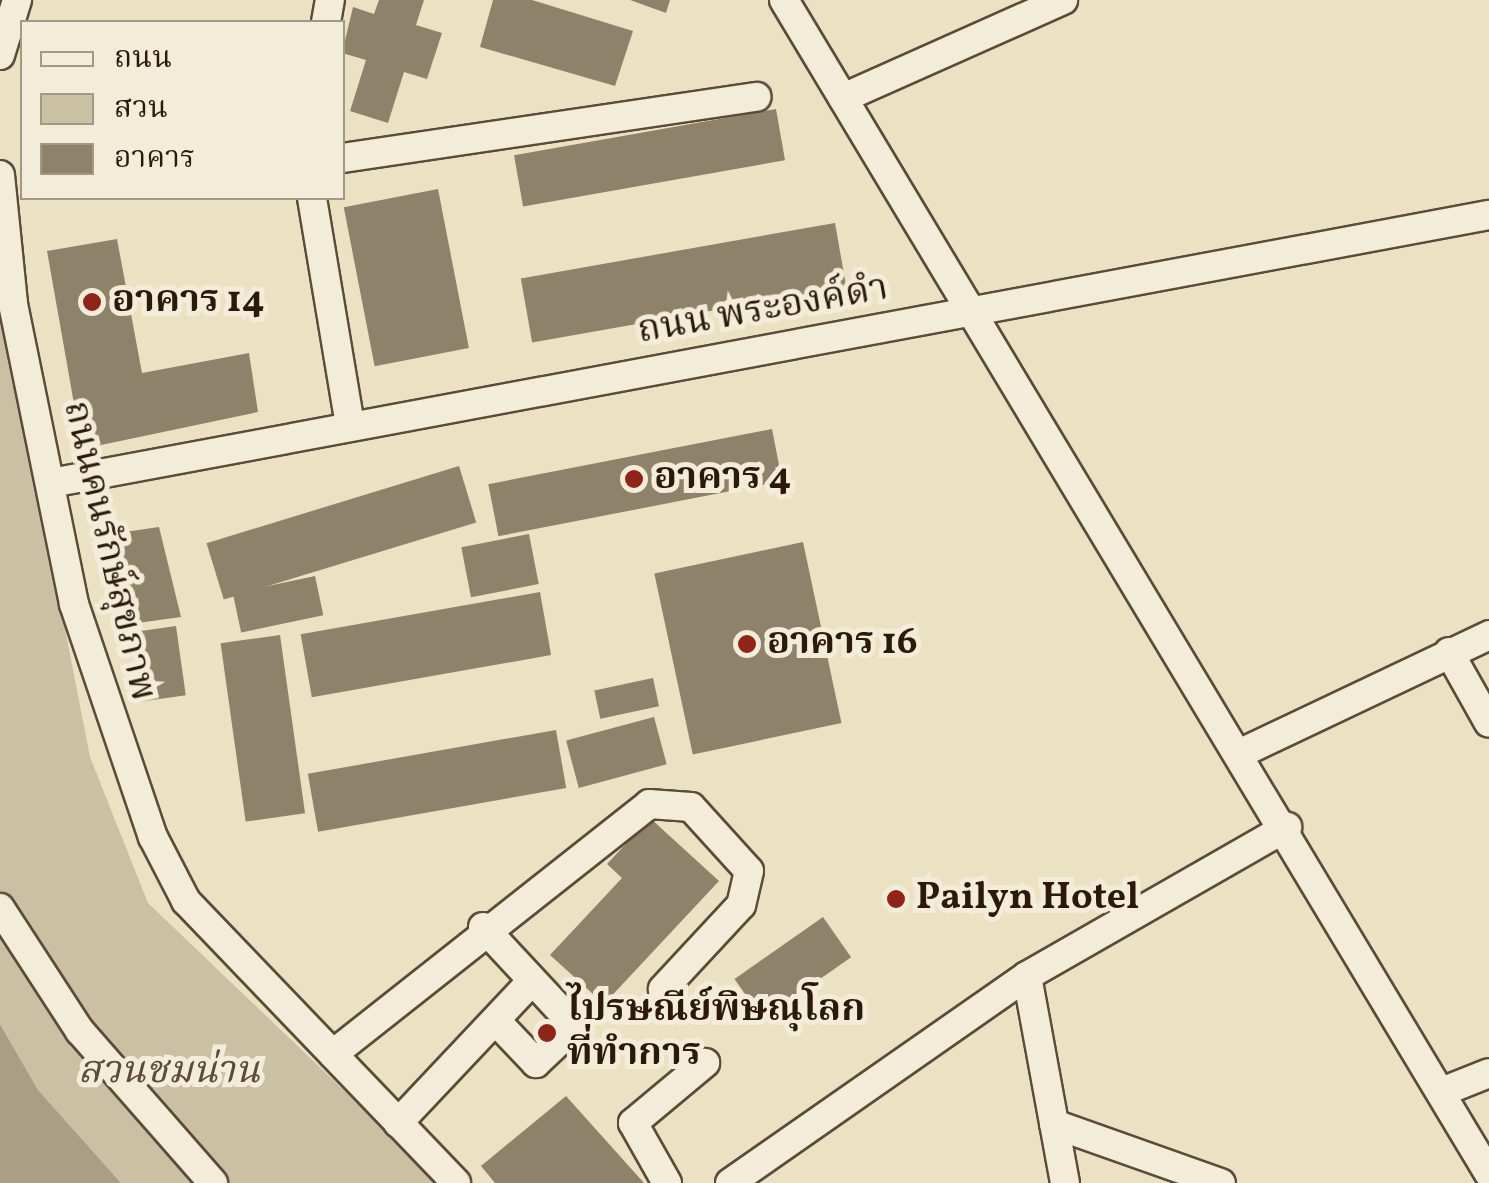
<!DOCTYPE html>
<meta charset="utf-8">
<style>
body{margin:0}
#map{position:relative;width:1489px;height:1183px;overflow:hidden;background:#ebe2c3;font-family:Vollkorn,"Noto Serif Thai",serif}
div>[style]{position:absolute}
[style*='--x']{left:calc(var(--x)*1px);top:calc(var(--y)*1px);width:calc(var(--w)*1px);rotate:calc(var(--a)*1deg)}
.green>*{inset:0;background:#cac0a4}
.water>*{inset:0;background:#aa9e84}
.building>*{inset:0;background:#8f826a;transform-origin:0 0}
.roads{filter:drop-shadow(2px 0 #5b4b38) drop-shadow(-2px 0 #5b4b38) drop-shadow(0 2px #5b4b38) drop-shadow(0 -2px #5b4b38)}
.minor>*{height:28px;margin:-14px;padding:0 14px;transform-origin:14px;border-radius:14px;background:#f2ecd8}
.dots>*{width:28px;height:28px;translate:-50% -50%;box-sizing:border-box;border:5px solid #f2ecd8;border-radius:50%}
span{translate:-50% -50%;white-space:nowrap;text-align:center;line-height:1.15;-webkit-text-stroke:10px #f2ecd8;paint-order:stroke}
.poi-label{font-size:38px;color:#2b190a;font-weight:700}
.left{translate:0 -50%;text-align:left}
.street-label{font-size:38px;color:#2b190a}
.park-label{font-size:38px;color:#5b4b38;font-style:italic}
.legend{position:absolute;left:20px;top:20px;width:325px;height:180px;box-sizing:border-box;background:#f2ecd8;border:2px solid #a29886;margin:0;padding:12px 18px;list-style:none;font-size:30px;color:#2b190a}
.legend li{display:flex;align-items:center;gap:20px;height:50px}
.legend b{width:50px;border:2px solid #a29886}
</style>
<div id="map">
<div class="green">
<i style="clip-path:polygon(0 242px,15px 372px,90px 757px,148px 903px,441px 1183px,121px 1183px,38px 1090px,0 1024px)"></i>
</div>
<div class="water">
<i style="clip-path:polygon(0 1024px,38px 1090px,121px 1183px,0 1183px)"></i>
</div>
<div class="building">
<i style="clip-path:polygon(379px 0,424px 0,416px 25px,442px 33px,427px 79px,404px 72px,388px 123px,350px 111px,366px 60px,342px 53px,353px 7px,374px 14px)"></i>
<i style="clip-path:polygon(493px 0,532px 0,633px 31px,615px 86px,480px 47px)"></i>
<i style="clip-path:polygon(630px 0,670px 0,666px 13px)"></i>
<i style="left:776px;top:109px;width:52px;height:266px;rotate:80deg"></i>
<i style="left:438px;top:189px;width:162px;height:96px;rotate:79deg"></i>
<i style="left:835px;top:223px;width:65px;height:319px;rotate:80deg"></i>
<i style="clip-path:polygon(117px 239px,142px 373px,249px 353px,258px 412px,82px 449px,47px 251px)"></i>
<i style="left:772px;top:429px;width:53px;height:289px;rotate:79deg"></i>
<i style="left:459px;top:466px;width:59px;height:264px;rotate:73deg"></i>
<i style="clip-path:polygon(159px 527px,181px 617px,130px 624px,121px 588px,108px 591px,111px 534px)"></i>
<i style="left:529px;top:534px;width:51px;height:69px;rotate:79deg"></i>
<i style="left:803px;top:542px;width:185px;height:152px;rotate:78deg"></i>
<i style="left:315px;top:576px;width:40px;height:84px;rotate:78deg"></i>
<i style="left:540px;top:592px;width:64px;height:243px;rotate:80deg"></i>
<i style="left:176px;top:626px;width:70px;height:46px;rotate:82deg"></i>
<i style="left:280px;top:635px;width:180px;height:60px;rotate:82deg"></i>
<i style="left:653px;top:678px;width:29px;height:60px;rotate:78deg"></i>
<i style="left:654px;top:717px;width:49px;height:91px;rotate:75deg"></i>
<i style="left:556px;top:730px;width:59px;height:252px;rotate:80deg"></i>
<i style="clip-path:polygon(650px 818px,719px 881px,604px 1004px,550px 955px,622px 878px,607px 864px)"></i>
<i style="left:823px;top:917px;width:49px;height:108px;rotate:55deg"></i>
<i style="clip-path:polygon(566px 1096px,644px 1183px,495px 1183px,481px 1166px)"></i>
</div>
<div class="roads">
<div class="minor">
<i style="--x:784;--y:0;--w:1369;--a:59.01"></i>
<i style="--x:326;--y:22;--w:22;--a:-80"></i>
<i style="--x:0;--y:55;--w:58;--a:-72.8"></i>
<i style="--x:843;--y:98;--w:241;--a:-24"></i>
<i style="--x:342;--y:158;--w:419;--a:-8.4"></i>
<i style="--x:0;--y:175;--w:130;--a:84.2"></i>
<i style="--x:13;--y:304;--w:306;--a:78.5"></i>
<i style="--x:74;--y:604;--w:246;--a:71.3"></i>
<i style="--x:153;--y:837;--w:72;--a:62.7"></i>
<i style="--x:186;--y:901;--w:390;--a:46.2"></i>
<i style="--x:312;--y:198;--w:229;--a:80.5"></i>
<i style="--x:51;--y:483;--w:1463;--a:-10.56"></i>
<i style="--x:1449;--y:652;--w:81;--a:60.6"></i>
<i style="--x:1241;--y:753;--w:275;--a:-25.4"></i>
<i style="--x:0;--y:908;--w:147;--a:57"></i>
<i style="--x:80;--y:1031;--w:202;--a:48.8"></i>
<i style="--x:483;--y:927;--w:135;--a:47.1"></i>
<i style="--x:575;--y:1026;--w:54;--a:136.5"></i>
<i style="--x:536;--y:1063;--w:57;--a:-133.6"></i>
<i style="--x:1027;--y:976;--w:210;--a:79.6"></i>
<i style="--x:333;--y:1054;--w:403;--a:-38.3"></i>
<i style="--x:649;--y:804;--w:42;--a:4.1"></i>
<i style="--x:691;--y:807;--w:86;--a:47.8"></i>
<i style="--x:749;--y:871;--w:35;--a:103"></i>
<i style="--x:741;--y:905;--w:115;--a:132.9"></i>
<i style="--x:1444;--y:1091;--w:48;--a:-21.8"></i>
<i style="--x:398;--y:1123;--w:194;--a:-46.7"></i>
<i style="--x:1054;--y:1124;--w:177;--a:19.5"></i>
<i style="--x:667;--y:1183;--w:69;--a:-119.5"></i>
<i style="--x:633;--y:1123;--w:94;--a:-39.8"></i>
<i style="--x:730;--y:1183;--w:362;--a:-34.9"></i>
<i style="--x:1027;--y:976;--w:300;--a:-29.8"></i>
</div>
</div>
<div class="dots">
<i style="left:92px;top:302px;background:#8f2418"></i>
<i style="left:634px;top:479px;background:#8f2418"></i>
<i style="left:747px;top:644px;background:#8f2418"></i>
<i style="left:896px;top:899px;background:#8f2418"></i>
<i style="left:547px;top:1033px;background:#8f2418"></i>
</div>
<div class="poi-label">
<span class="left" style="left:112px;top:302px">อาคาร 14</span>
<span class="left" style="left:654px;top:479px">อาคาร 4</span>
<span class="left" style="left:767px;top:644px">อาคาร 16</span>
<span class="left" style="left:916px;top:899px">Pailyn Hotel</span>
<span class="left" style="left:567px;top:1033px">ไปรษณีย์พิษณุโลก<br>ที่ทำการ</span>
</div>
<div class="street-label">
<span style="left:763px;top:311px;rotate:-10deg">ถนน พระองค์ดำ</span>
<span style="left:108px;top:551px;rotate:77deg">ถนนคนรักษ์สุขภาพ</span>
</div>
<div class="park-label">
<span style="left:169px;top:1073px">สวนชมน่าน</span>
</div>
<ul class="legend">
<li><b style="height:12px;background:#f2ecd8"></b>ถนน</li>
<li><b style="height:28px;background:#cac0a4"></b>สวน</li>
<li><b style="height:28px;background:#8f826a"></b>อาคาร</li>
</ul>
</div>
